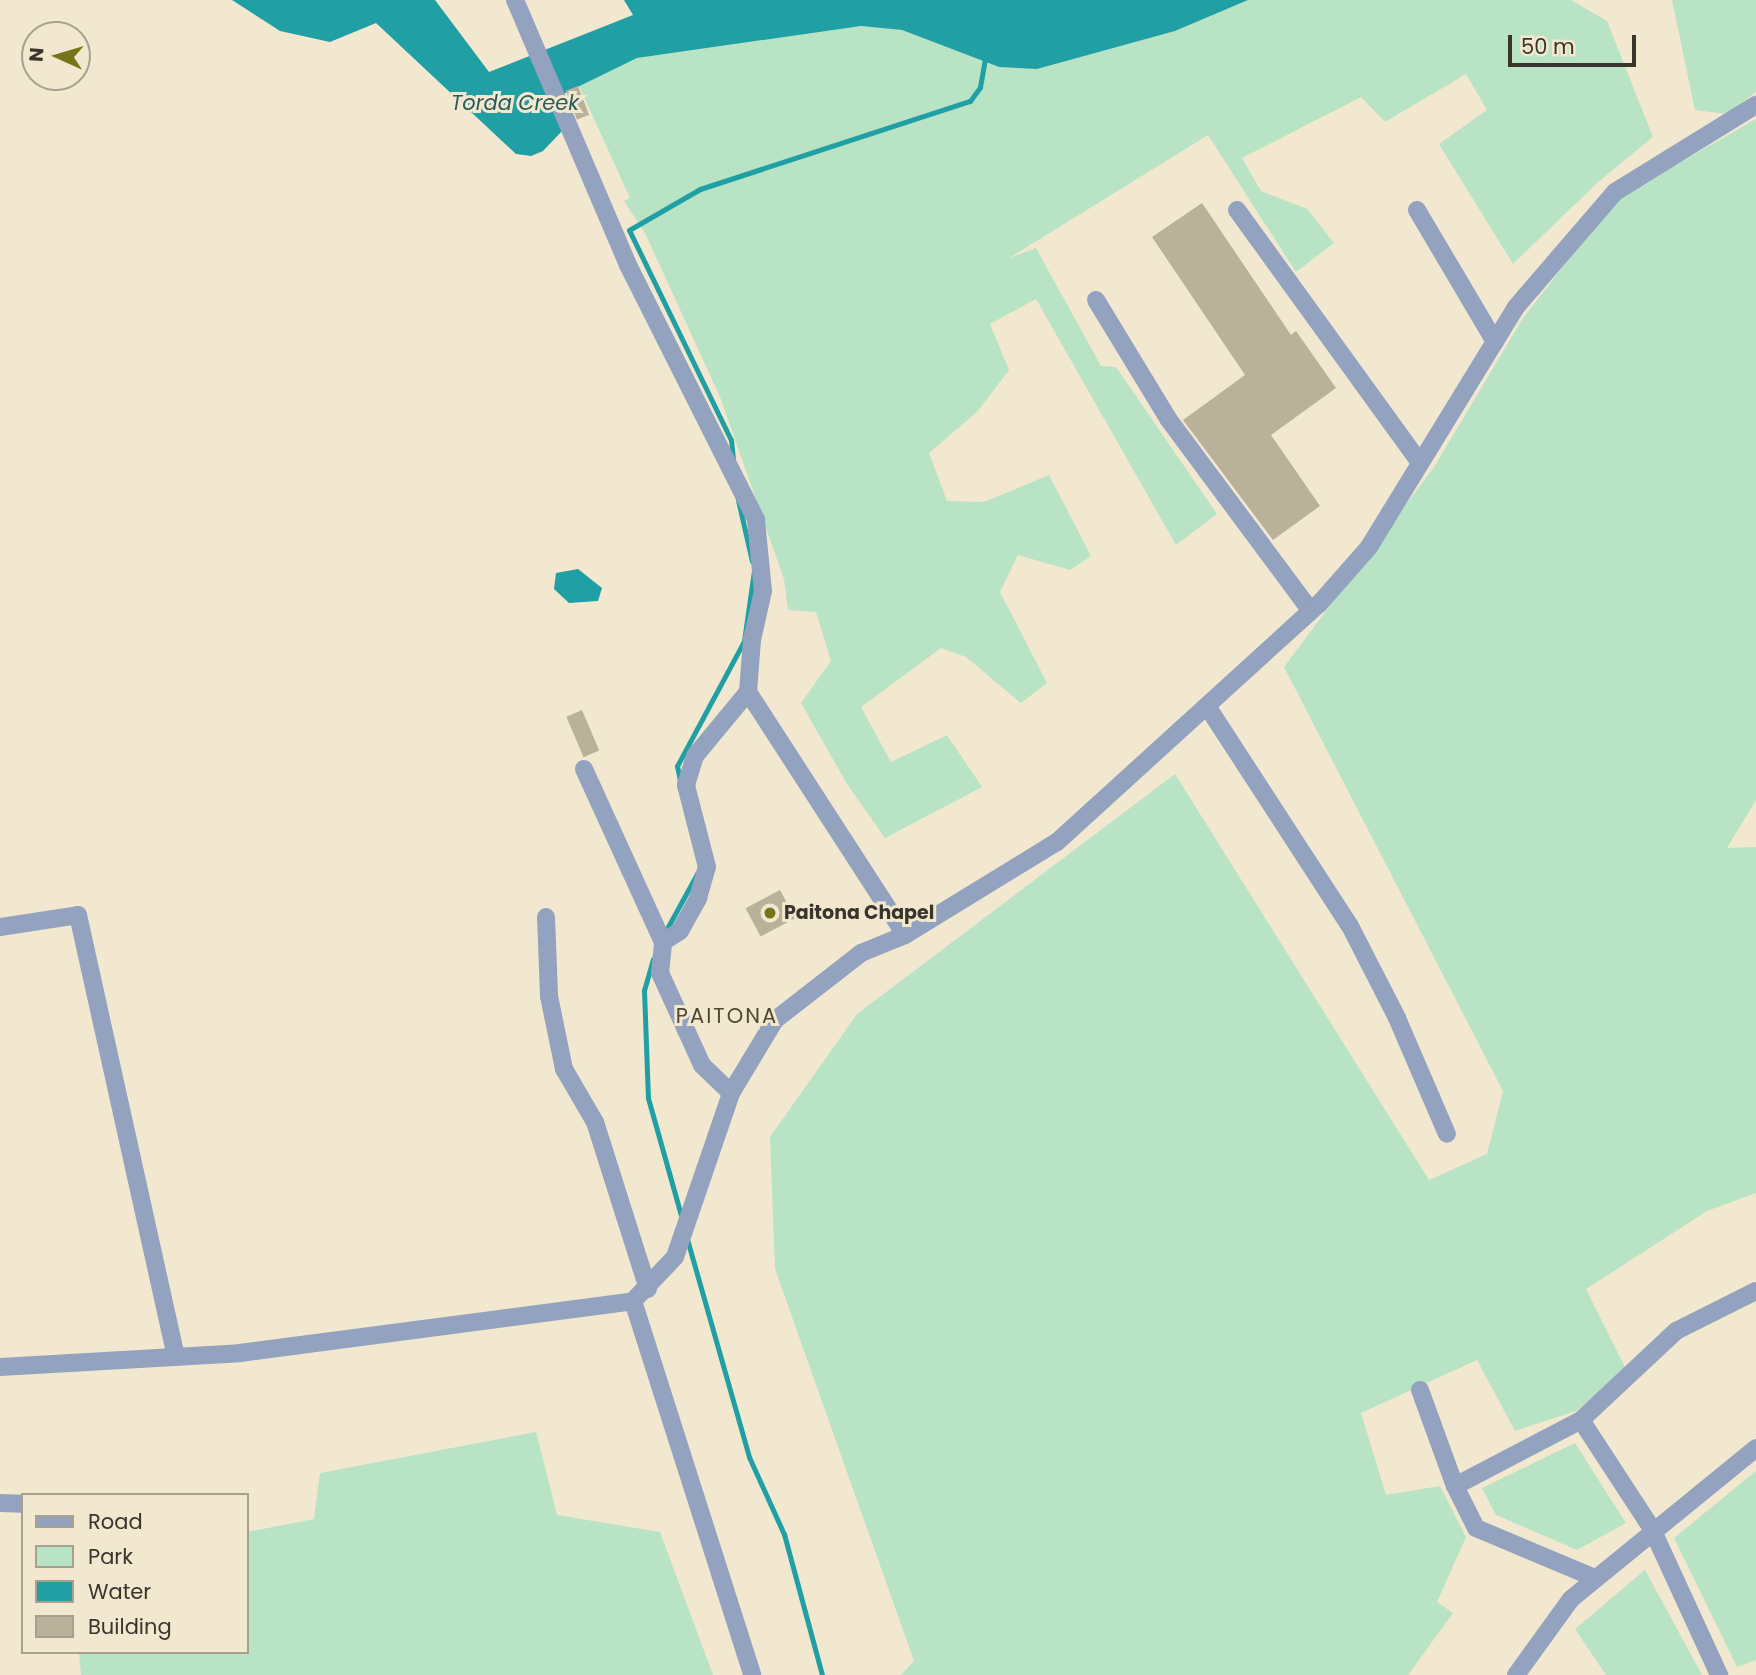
<!DOCTYPE html>
<style>
body{margin:0}
#map{position:relative;width:1756px;height:1675px;overflow:hidden;background:#f2e8d0;font-family:Poppins,sans-serif}
div>[style]{position:absolute}
[style*='--x']{left:calc(var(--x)*1px);top:calc(var(--y)*1px);width:calc(var(--w)*1px);rotate:calc(var(--a)*1deg)}
.green>*{inset:0;background:#b8e3c4}
.water>*{inset:0;background:#209fa4}
.stream>*{height:5px;margin:-2.5px;padding:0 2.5px;transform-origin:2.5px;border-radius:2.5px;background:#209fa4}
.building>*{inset:0;background:#bab19a;transform-origin:0 0}
.minor>*{height:18px;margin:-9px;padding:0 9px;transform-origin:9px;border-radius:9px;background:#92a2bf}
.dots>*{width:19px;height:19px;translate:-50% -50%;box-sizing:border-box;border:4px solid #f2e8d0;border-radius:50%}
span{translate:-50% -50%;white-space:nowrap;text-align:center;line-height:1.15;-webkit-text-stroke:6px #f2e8d0;paint-order:stroke}
.poi-label{font-size:19px;color:#39352c;font-weight:700}
.left{translate:0 -50%;text-align:left}
.water-label{font-size:21px;color:#2a5b5d;font-style:italic}
.neighbourhood-label{font-size:21px;color:#4f4733;letter-spacing:2px}
.legend{position:absolute;left:21px;top:1493px;width:228px;height:161px;box-sizing:border-box;background:#f2e8d0;border:2px solid #a8a08e;margin:0;padding:9px 12px;list-style:none;font-size:21px;color:#39352c}
.legend li{display:flex;align-items:center;gap:14px;height:35px}
.legend b{width:35px;border:2px solid #a8a08e}
.north{position:absolute;left:21px;top:21px;width:70px;height:70px;box-sizing:border-box;background:#f2e8d0;border:2px solid #a8a08e;border-radius:50%;rotate:274deg;font-size:19px;font-weight:700;line-height:28px;text-align:center;color:#39352c}
.north::after{content:'';display:block;margin:auto;width:24px;height:32px;background:#76751a;clip-path:polygon(50% 0,100% 100%,50% 72%,0 100%)}
.scale{position:absolute;left:1508px;top:35px;width:128px;height:32px;box-sizing:border-box;border:4px solid #39352c;border-top:0;padding-left:9px;font-size:21px;line-height:24px;white-space:nowrap;color:#39352c;-webkit-text-stroke:5px #f2e8d0;paint-order:stroke}
</style>
<div id="map">
<div class="green">
<i style="clip-path:polygon(1248px 0,1571px 0,1607px 21px,1653px 137px,1597px 183px,1513px 264px,1439px 144px,1487px 110px,1466px 74px,1385px 122px,1361px 97px,1242px 158px,1261px 191px,1307px 209px,1334px 243px,1296px 272px,1208px 135px,1009px 258px,1036px 248px,1101px 366px,1116px 367px,1217px 514px,1176px 545px,1036px 299px,990px 324px,1009px 370px,977px 412px,929px 453px,947px 501px,984px 502px,1049px 475px,1091px 556px,1070px 570px,1018px 555px,1000px 592px,1047px 683px,1021px 703px,966px 657px,941px 648px,861px 707px,891px 762px,947px 735px,982px 787px,885px 838px,847px 784px,801px 703px,831px 661px,816px 612px,788px 610px,784px 579px,720px 397px,645px 233px,624px 201px,630px 198px,579px 86px,637px 58px,861px 26px,902px 30px,999px 67px,1037px 69px,1175px 31px)"></i>
<i style="clip-path:polygon(1672px 0,1756px 0,1756px 92px,1727px 114px,1695px 110px)"></i>
<i style="clip-path:polygon(1756px 119px,1756px 800px,1727px 848px,1756px 847px,1756px 1193px,1707px 1211px,1586px 1289px,1626px 1369px,1576px 1411px,1515px 1431px,1477px 1360px,1361px 1413px,1386px 1495px,1440px 1486px,1466px 1537px,1437px 1602px,1453px 1613px,1408px 1675px,901px 1675px,914px 1661px,775px 1269px,770px 1137px,857px 1014px,1175px 774px,1429px 1180px,1487px 1154px,1503px 1091px,1284px 667px,1434px 467px,1523px 318px,1615px 200px)"></i>
<i style="clip-path:polygon(536px 1432px,557px 1515px,660px 1532px,713px 1675px,81px 1675px,79px 1652px,247px 1652px,247px 1532px,314px 1519px,320px 1473px)"></i>
<i style="clip-path:polygon(1575px 1443px,1626px 1523px,1577px 1550px,1496px 1515px,1482px 1488px)"></i>
<i style="clip-path:polygon(1756px 1471px,1756px 1660px,1737px 1667px,1674px 1538px)"></i>
<i style="clip-path:polygon(1645px 1570px,1702px 1675px,1606px 1675px,1575px 1629px)"></i>
</div>
<div class="water">
<i style="clip-path:polygon(232px 0,435px 0,489px 72px,633px 15px,624px 0,1248px 0,1175px 31px,1037px 69px,999px 67px,902px 30px,861px 26px,637px 58px,553px 99px,562px 131px,543px 151px,531px 156px,516px 154px,376px 23px,330px 42px,280px 31px)"></i>
<i style="clip-path:polygon(578px 569px,602px 588px,598px 601px,569px 603px,554px 589px,556px 573px)"></i>
</div>
<div class="stream">
<i style="--x:733;--y:459;--w:19;--a:-96"></i>
<i style="--x:731;--y:440;--w:233;--a:-115.9"></i>
<i style="--x:629;--y:230;--w:82;--a:-30"></i>
<i style="--x:700;--y:189;--w:284;--a:-18.1"></i>
<i style="--x:970;--y:101;--w:17;--a:-54"></i>
<i style="--x:980;--y:87;--w:29;--a:-80"></i>
<i style="--x:738;--y:500;--w:63;--a:77.1"></i>
<i style="--x:680;--y:781;--w:15;--a:-101"></i>
<i style="--x:677;--y:766;--w:142;--a:-61.8"></i>
<i style="--x:744;--y:641;--w:71;--a:-81.9"></i>
<i style="--x:664;--y:934;--w:71;--a:-61.3"></i>
<i style="--x:653;--y:959;--w:32;--a:106"></i>
<i style="--x:644;--y:990;--w:108;--a:87.9"></i>
<i style="--x:648;--y:1098;--w:126;--a:74.3"></i>
<i style="--x:687;--y:1239;--w:227;--a:74.1"></i>
<i style="--x:749;--y:1457;--w:85;--a:65.6"></i>
<i style="--x:784;--y:1534;--w:146;--a:74.9"></i>
</div>
<div class="building">
<i style="left:578px;top:86px;width:31px;height:13px;rotate:69deg"></i>
<i style="clip-path:polygon(1202px 203px,1291px 335px,1296px 331px,1336px 388px,1271px 435px,1320px 506px,1273px 540px,1183px 420px,1245px 375px,1152px 237px)"></i>
<i style="left:582px;top:710px;width:44px;height:17px;rotate:67deg"></i>
<i style="left:780px;top:890px;width:32px;height:39px;rotate:62deg"></i>
</div>
<div class="minor">
<i style="--x:515;--y:0;--w:288;--a:66.9"></i>
<i style="--x:628;--y:265;--w:285;--a:63.3"></i>
<i style="--x:756;--y:520;--w:71;--a:84.4"></i>
<i style="--x:763;--y:591;--w:50;--a:102.7"></i>
<i style="--x:752;--y:640;--w:52;--a:94.4"></i>
<i style="--x:748;--y:692;--w:289;--a:57.1"></i>
<i style="--x:1237;--y:210;--w:312;--a:54.1"></i>
<i style="--x:1417;--y:210;--w:153;--a:59.4"></i>
<i style="--x:1096;--y:300;--w:140;--a:58.7"></i>
<i style="--x:1169;--y:420;--w:238;--a:53.4"></i>
<i style="--x:1207;--y:706;--w:262;--a:57"></i>
<i style="--x:1350;--y:926;--w:103;--a:62.9"></i>
<i style="--x:1397;--y:1018;--w:126;--a:66.7"></i>
<i style="--x:584;--y:769;--w:190;--a:65.5"></i>
<i style="--x:546;--y:917;--w:79;--a:87.8"></i>
<i style="--x:549;--y:996;--w:75;--a:78.4"></i>
<i style="--x:564;--y:1069;--w:61;--a:59.7"></i>
<i style="--x:595;--y:1122;--w:175;--a:72.4"></i>
<i style="--x:0;--y:927;--w:79;--a:-8.7"></i>
<i style="--x:78;--y:915;--w:452;--a:77.5"></i>
<i style="--x:731;--y:1093;--w:40;--a:-136"></i>
<i style="--x:702;--y:1065;--w:101;--a:-114.5"></i>
<i style="--x:660;--y:973;--w:31;--a:-84"></i>
<i style="--x:663;--y:942;--w:20;--a:-33"></i>
<i style="--x:680;--y:931;--w:38;--a:-61"></i>
<i style="--x:698;--y:898;--w:32;--a:-74"></i>
<i style="--x:707;--y:867;--w:85;--a:-104.4"></i>
<i style="--x:686;--y:785;--w:30;--a:-73"></i>
<i style="--x:695;--y:756;--w:83;--a:-50.4"></i>
<i style="--x:633;--y:1301;--w:392;--a:72.3"></i>
<i style="--x:0;--y:1367;--w:240;--a:-3.3"></i>
<i style="--x:240;--y:1353;--w:396;--a:-7.5"></i>
<i style="--x:633;--y:1301;--w:61;--a:-46.3"></i>
<i style="--x:675;--y:1257;--w:173;--a:-71.1"></i>
<i style="--x:731;--y:1093;--w:85;--a:-58.9"></i>
<i style="--x:775;--y:1020;--w:109;--a:-37.9"></i>
<i style="--x:861;--y:953;--w:48;--a:-22.2"></i>
<i style="--x:905;--y:935;--w:178;--a:-31.5"></i>
<i style="--x:1057;--y:842;--w:354;--a:-42.3"></i>
<i style="--x:1319;--y:604;--w:76;--a:-48.7"></i>
<i style="--x:1369;--y:547;--w:281;--a:-58.5"></i>
<i style="--x:1516;--y:307;--w:152;--a:-49.3"></i>
<i style="--x:1615;--y:192;--w:166;--a:-31.7"></i>
<i style="--x:1420;--y:1390;--w:102;--a:70"></i>
<i style="--x:1455;--y:1486;--w:47;--a:63.4"></i>
<i style="--x:1476;--y:1528;--w:129;--a:22.8"></i>
<i style="--x:1581;--y:1420;--w:130;--a:56.9"></i>
<i style="--x:1652;--y:1529;--w:161;--a:65.3"></i>
<i style="--x:1455;--y:1486;--w:142;--a:-27.6"></i>
<i style="--x:1581;--y:1420;--w:130;--a:-43.1"></i>
<i style="--x:1676;--y:1331;--w:89;--a:-26.6"></i>
<i style="--x:0;--y:1503;--w:23;--a:2"></i>
<i style="--x:1516;--y:1675;--w:94;--a:-54.1"></i>
<i style="--x:1571;--y:1599;--w:239;--a:-39.2"></i>
</div>
<div class="dots">
<i style="left:770px;top:913px;background:#76751a"></i>
</div>
<div class="poi-label">
<span class="left" style="left:784px;top:913px">Paitona Chapel</span>
</div>
<div class="water-label">
<span style="left:515px;top:103px">Torda Creek</span>
</div>
<div class="neighbourhood-label">
<span style="left:727px;top:1016px">PAITONA</span>
</div>
<ul class="legend">
<li><b style="height:9px;background:#92a2bf"></b>Road</li>
<li><b style="height:19px;background:#b8e3c4"></b>Park</li>
<li><b style="height:19px;background:#209fa4"></b>Water</li>
<li><b style="height:19px;background:#bab19a"></b>Building</li>
</ul>
<div class="north">N</div>
<div class="scale">50 m</div>
</div>
